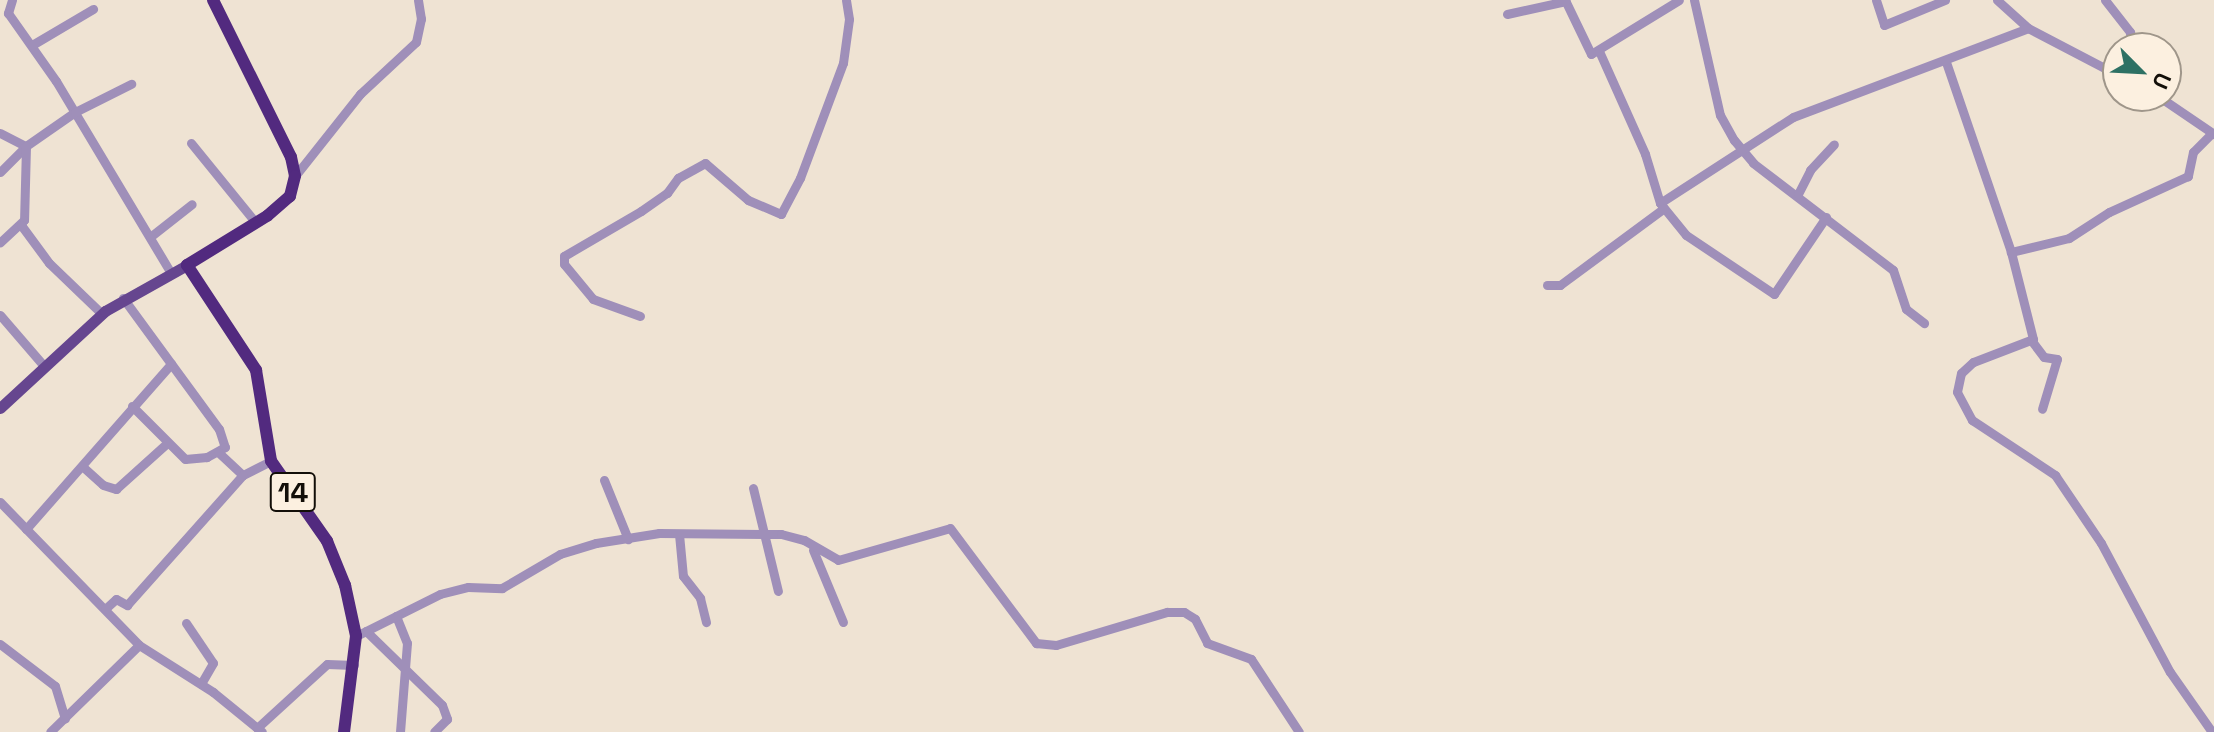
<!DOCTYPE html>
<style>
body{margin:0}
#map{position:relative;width:2214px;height:732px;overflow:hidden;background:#efe3d3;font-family:"Space Grotesk",sans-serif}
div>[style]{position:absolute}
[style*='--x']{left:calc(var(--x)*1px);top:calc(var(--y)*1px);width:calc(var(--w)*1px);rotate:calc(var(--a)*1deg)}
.minor>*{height:9px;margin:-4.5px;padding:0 4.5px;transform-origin:4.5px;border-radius:4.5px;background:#9f8fb9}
.major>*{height:11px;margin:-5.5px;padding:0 5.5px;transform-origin:5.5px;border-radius:5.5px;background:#66468f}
.highway>*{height:12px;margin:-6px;padding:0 6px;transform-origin:6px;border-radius:6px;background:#522a7f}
span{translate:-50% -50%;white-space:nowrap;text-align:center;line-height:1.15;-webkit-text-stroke:8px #fcf0e0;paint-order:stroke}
.shield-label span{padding:2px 6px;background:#fcf0e0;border:2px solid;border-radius:6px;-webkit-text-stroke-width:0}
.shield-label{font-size:28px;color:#130f09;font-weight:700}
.north{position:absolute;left:2102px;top:32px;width:80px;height:80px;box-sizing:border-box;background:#fcf0e0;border:2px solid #9f968a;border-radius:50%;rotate:114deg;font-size:22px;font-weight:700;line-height:32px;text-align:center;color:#130f09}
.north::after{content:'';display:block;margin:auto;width:28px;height:36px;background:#2e7164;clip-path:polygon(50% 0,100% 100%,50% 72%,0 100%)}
</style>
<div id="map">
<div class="minor">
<i style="--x:12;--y:0;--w:14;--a:107"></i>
<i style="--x:8;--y:13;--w:83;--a:54.8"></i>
<i style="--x:56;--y:81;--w:224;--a:59.1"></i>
<i style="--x:1565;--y:0;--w:60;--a:64.3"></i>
<i style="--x:1591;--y:54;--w:103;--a:-31.5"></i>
<i style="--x:1694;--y:0;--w:118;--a:77.3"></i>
<i style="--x:1720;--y:115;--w:29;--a:61"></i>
<i style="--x:1734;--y:140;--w:30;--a:50"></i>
<i style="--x:1753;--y:163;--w:176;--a:37.4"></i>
<i style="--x:1893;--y:270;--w:41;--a:71.6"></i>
<i style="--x:1906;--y:309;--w:23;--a:38"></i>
<i style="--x:1876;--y:0;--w:26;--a:72"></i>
<i style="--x:1884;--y:25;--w:66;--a:-22.3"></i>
<i style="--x:1997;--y:0;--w:42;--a:42.1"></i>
<i style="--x:2028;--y:28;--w:102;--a:27.6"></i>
<i style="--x:2105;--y:0;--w:41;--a:52"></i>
<i style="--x:2130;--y:32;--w:16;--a:86"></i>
<i style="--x:1507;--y:14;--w:60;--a:-12.4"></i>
<i style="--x:32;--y:45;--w:71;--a:-30.5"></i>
<i style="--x:1599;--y:51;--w:113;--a:65.9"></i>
<i style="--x:1645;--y:154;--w:51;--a:73"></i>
<i style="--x:1660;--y:203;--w:41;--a:50.9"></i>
<i style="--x:1686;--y:235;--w:106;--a:33.8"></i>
<i style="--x:1774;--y:294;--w:93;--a:-56"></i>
<i style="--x:1946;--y:62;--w:201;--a:71.1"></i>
<i style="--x:2158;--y:96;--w:68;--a:34.2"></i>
<i style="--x:0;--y:133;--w:29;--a:27"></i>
<i style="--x:26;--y:146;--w:60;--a:-34.8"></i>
<i style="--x:75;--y:112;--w:63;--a:-26.6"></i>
<i style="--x:2212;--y:133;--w:27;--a:135"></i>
<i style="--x:2193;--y:152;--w:25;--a:102"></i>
<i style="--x:2188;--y:176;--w:87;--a:155.5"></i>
<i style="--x:2109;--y:212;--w:48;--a:147"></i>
<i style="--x:2069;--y:238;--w:60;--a:166.4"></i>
<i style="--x:2011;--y:252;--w:90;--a:75.8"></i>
<i style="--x:2033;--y:339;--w:64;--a:159"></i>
<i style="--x:1973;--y:362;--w:16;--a:137"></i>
<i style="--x:1961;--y:373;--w:19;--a:102"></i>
<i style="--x:1957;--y:392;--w:32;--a:62"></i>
<i style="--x:1972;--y:420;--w:100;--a:33.5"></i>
<i style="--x:2055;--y:475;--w:82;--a:55.9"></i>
<i style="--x:2101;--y:543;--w:146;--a:61.9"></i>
<i style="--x:2170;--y:672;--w:73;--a:55"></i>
<i style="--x:191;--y:143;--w:103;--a:50.9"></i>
<i style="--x:0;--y:172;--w:37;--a:-45"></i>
<i style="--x:26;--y:146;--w:74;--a:91.5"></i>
<i style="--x:24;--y:220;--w:33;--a:137"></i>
<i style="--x:295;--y:176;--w:105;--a:-51.6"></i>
<i style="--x:360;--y:94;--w:76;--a:-42.9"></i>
<i style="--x:416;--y:42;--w:24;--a:-78"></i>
<i style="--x:421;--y:19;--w:19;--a:-99"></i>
<i style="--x:1798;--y:194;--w:27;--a:-63"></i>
<i style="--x:1810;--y:170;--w:35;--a:-47"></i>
<i style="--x:1660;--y:203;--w:158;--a:-32.9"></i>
<i style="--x:1793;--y:117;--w:251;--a:-20.7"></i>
<i style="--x:21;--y:225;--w:47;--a:53.6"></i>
<i style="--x:49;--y:263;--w:74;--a:43.9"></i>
<i style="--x:150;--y:237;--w:53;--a:-38.2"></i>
<i style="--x:1547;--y:285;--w:13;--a:0"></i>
<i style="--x:1560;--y:285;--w:129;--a:-36.5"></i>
<i style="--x:123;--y:298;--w:162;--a:53.8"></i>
<i style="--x:219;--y:429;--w:19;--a:72"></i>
<i style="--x:225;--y:447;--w:21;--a:151"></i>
<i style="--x:207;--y:457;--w:22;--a:175"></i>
<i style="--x:185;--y:459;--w:75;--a:-135"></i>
<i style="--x:0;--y:315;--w:67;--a:49.2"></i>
<i style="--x:640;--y:316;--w:50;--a:-160.1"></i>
<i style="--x:593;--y:299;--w:45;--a:-129.6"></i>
<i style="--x:564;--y:264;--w:8;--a:-90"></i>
<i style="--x:564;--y:256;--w:89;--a:-30.3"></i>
<i style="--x:641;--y:211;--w:32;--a:-35"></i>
<i style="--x:667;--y:193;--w:19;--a:-54"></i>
<i style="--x:678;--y:178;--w:31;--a:-29"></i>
<i style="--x:705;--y:163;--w:57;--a:40.7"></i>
<i style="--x:748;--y:200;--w:36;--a:23"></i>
<i style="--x:781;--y:214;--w:41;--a:-62.2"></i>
<i style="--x:800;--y:178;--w:123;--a:-69.5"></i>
<i style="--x:843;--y:63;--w:44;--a:-82.2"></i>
<i style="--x:849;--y:19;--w:19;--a:-99"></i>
<i style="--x:2031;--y:340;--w:21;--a:53"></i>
<i style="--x:2044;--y:357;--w:13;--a:9"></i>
<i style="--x:2057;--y:359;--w:52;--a:106.7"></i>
<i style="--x:218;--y:452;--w:34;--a:43"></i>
<i style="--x:243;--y:475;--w:31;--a:-27"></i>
<i style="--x:82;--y:466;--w:28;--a:42"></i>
<i style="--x:103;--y:485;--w:14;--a:17"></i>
<i style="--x:116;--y:489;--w:69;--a:-42"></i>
<i style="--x:604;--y:480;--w:64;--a:67.9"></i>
<i style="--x:753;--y:488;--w:106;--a:76.4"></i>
<i style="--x:0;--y:502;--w:199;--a:45.8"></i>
<i style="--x:139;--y:645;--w:124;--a:135.7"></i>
<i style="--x:26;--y:529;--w:220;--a:-48.7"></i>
<i style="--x:679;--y:534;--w:42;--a:84.6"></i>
<i style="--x:683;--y:576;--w:28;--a:52"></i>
<i style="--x:700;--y:598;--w:25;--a:76"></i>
<i style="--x:813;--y:550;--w:78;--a:67.4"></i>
<i style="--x:105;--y:609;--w:15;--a:-42"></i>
<i style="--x:116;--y:599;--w:13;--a:29"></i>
<i style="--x:127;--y:605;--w:174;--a:-48.3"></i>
<i style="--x:396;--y:616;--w:29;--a:68"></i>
<i style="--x:407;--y:643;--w:89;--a:94.5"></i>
<i style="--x:186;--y:623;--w:48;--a:56"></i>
<i style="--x:213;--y:663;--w:24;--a:120"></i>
<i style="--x:366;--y:631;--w:106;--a:44.2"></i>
<i style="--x:442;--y:705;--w:15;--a:70"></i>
<i style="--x:447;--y:719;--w:18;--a:135"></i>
<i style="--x:356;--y:636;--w:94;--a:-26.6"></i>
<i style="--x:440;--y:594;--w:29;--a:-14"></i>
<i style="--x:468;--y:587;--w:34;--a:2"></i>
<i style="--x:502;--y:588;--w:67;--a:-30.4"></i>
<i style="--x:560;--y:554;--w:38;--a:-17"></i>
<i style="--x:596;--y:543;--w:64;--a:-9"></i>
<i style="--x:659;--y:533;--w:122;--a:0.5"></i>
<i style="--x:781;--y:534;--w:24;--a:15"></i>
<i style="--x:804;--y:540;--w:39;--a:30"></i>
<i style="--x:838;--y:560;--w:116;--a:-15.9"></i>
<i style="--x:950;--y:528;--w:144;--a:53.2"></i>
<i style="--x:1036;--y:643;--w:20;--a:6"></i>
<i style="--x:1056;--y:645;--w:116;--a:-16.6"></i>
<i style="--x:1167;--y:612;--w:17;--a:0"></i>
<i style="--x:1184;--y:612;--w:13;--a:32"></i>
<i style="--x:1195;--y:619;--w:27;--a:63"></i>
<i style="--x:1207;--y:643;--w:47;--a:20"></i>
<i style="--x:1251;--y:659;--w:87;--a:56.7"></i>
<i style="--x:0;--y:644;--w:69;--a:37.4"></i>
<i style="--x:55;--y:686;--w:34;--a:73"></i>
<i style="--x:139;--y:645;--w:88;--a:32.4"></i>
<i style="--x:213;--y:692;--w:63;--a:39.2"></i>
<i style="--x:257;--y:728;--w:95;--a:-42.4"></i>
<i style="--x:327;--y:664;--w:27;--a:2"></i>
</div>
<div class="major">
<i style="--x:0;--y:408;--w:143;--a:-42.7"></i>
<i style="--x:105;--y:311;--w:94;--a:-29.3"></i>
</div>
<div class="highway">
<i style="--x:213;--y:0;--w:175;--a:63.6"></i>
<i style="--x:291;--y:157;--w:19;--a:78"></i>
<i style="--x:295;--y:176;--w:21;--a:104"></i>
<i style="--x:290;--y:196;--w:30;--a:139"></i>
<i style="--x:267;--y:216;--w:94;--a:148.5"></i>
<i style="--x:187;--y:265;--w:126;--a:56.7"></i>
<i style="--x:256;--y:370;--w:92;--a:80.6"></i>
<i style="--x:271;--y:461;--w:98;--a:55"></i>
<i style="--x:327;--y:541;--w:48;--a:67.8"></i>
<i style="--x:345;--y:585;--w:52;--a:77.8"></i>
<i style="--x:356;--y:636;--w:97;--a:97.1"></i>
</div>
<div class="shield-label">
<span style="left:293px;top:492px">14</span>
</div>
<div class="north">U</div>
</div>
